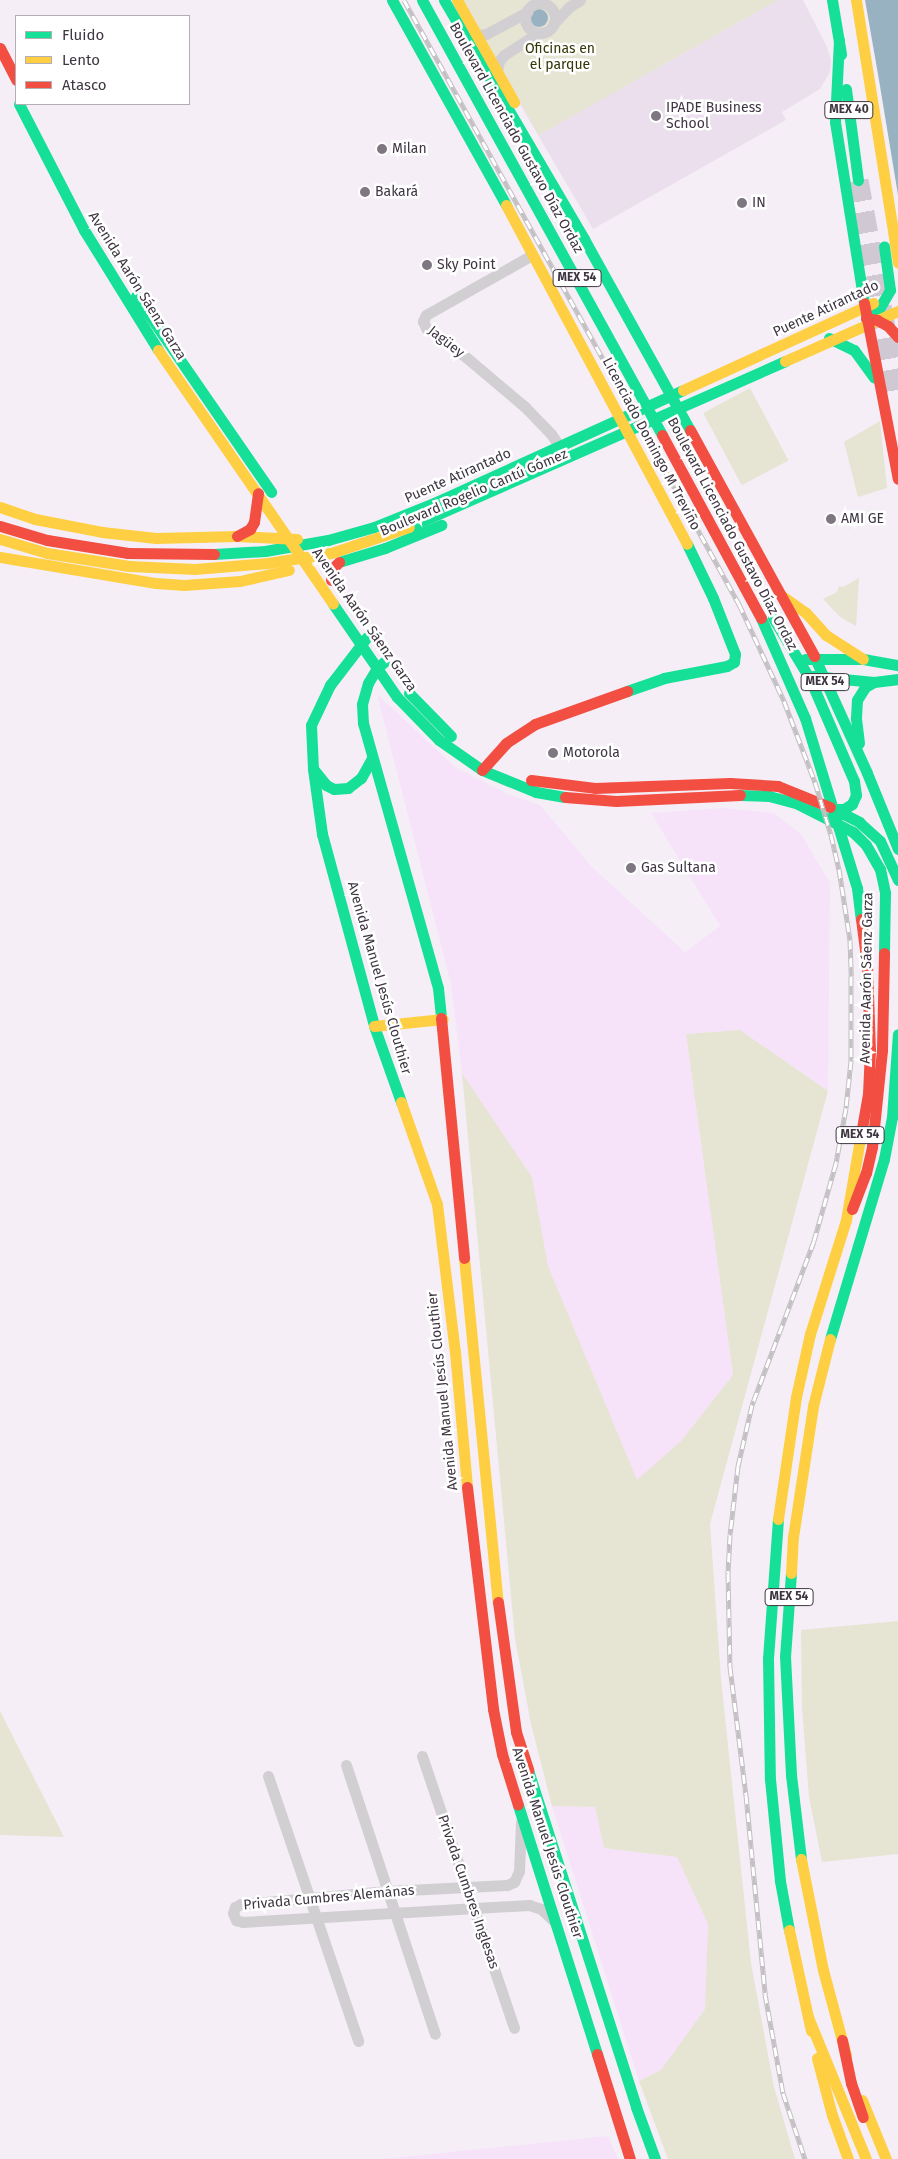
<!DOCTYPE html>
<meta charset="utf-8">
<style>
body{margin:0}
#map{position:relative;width:898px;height:2159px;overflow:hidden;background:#f5eef7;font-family:"Fira Sans",sans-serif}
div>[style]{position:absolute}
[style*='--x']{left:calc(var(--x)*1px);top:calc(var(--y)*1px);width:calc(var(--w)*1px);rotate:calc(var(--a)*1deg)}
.built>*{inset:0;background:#f6e3fa}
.education>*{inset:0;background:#ebdfed}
.green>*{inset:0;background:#e6e4d3;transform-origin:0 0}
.water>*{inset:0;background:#99b2c2}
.round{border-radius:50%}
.highway-tunnel>*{height:21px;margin-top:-10.5px;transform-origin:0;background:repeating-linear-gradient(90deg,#d0c9d3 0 21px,transparent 0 32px)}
.street>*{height:11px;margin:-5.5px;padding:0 5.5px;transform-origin:5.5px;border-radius:5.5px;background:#d2cfd3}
.street>.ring{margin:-5.5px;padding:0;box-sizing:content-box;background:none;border:11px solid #d2cfd3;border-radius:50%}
.fast>*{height:11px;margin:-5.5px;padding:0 5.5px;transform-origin:5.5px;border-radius:5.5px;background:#16e098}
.slow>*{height:11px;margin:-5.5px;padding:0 5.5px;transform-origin:5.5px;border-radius:5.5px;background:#ffcf43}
.jam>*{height:11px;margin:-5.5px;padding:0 5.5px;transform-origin:5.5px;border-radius:5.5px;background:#f24e42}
.rail>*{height:5px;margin-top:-2.5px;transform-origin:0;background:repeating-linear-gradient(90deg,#fff 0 9px,#c2c0c2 0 18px);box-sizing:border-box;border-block:1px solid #c2c0c2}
.dots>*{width:14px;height:14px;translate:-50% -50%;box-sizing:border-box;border:2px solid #fff;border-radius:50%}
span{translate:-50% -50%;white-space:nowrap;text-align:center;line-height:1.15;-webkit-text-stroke:5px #fff;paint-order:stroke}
.shield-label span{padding:1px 4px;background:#fff;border:1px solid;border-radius:4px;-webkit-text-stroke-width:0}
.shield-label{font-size:12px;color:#3e3541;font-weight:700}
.park-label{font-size:14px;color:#353605}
.poi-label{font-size:14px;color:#3e3541}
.left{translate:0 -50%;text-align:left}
.street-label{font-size:14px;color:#3e3541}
.legend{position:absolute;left:15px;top:15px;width:175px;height:90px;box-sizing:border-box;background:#fff;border:1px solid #b2aeb3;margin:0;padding:6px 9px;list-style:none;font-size:15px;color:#3e3541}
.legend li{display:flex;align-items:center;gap:10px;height:25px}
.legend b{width:25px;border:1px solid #b2aeb3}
</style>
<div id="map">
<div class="built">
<i style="clip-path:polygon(377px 694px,455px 767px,510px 795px,540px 805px,592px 867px,685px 952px,720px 926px,651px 813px,723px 808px,774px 813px,801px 834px,830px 883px,828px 1091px,740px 1030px,686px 1034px,733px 1375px,681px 1441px,637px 1481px,548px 1266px,532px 1177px,462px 1073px,451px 984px)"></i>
<i style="clip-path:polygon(552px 1806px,595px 1807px,604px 1848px,677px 1857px,708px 1924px,705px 2009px,661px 2070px,639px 2081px)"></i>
<i style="clip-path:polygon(608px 2136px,618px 2159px,381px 2159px)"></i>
</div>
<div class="education">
<i style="clip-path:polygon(778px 0,803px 0,827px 47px,831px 60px,830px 72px,820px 89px,782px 112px,786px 120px,593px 229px,504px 77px,631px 83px)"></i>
</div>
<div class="green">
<i style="clip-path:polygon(461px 0,778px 0,539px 135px)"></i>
<i style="left:750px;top:388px;width:82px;height:53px;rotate:62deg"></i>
<i style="clip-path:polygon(880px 421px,887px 488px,858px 497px,844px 442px)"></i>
<i style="clip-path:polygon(859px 578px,856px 626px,840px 617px,823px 599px,837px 592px,839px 586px,843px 587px)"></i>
<i style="clip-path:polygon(740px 1030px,828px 1091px,710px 1524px,721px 1679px,751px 1963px,774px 2087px,795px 2159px,668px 2159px,639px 2081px,661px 2070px,705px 2009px,708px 1924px,677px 1857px,604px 1848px,595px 1807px,552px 1806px,531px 1724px,515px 1639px,462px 1073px,532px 1177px,548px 1266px,637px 1480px,681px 1441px,733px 1375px,686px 1034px)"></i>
<i style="clip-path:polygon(898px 1621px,898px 1854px,822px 1862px,809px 1797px,802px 1708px,801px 1630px)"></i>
<i style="clip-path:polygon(0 1711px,64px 1837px,0 1835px)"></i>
</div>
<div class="water">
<i style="clip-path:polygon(865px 0,898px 0,898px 195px,879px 80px)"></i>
<i class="round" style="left:530px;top:9px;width:18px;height:18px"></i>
</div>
<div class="highway-tunnel">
<i style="--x:858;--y:180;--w:222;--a:79.6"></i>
</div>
<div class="street">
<i class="ring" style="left:525px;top:3px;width:19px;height:19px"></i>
<i style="--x:554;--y:23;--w:22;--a:-47"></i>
<i style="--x:569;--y:7;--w:13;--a:-32"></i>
<i style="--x:477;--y:35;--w:9;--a:-6"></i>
<i style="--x:486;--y:34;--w:47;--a:-28.2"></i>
<i style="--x:497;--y:71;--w:10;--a:-79"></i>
<i style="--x:499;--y:61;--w:8;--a:-50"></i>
<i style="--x:504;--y:55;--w:40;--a:-32.9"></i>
<i style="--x:532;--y:255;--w:122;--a:150.5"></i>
<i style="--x:426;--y:315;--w:7;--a:117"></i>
<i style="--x:423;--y:321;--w:8;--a:67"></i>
<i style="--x:426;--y:328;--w:51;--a:36.2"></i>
<i style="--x:467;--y:358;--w:76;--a:40.2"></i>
<i style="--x:525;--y:407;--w:37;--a:46"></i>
<i style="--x:551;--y:434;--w:19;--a:55"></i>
<i style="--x:422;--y:1756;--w:287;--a:71.3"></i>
<i style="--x:346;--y:1765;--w:283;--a:71.7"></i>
<i style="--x:268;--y:1776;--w:280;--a:71.2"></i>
<i style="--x:521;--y:1822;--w:49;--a:92.3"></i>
<i style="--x:519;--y:1871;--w:12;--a:114"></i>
<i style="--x:514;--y:1882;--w:8;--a:157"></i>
<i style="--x:507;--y:1885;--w:120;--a:177.1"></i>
<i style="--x:387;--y:1891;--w:147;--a:174.9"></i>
<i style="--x:241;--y:1904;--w:7;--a:153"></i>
<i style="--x:235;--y:1907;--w:6;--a:108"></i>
<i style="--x:233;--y:1913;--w:8;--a:67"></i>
<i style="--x:236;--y:1920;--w:6;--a:18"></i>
<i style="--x:242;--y:1922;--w:288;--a:-3.4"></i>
<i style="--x:529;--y:1905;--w:13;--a:18"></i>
<i style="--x:541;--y:1909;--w:16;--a:43"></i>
</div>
<div class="fast">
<i style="--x:392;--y:0;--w:235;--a:60.9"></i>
<i style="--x:422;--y:0;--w:497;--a:61.1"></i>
<i style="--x:444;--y:0;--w:277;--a:59.6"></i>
<i style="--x:584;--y:239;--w:218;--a:61"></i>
<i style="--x:832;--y:0;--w:55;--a:80.5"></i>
<i style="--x:839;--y:40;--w:82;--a:92.8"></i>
<i style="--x:835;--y:122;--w:183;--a:80.9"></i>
<i style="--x:846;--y:89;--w:92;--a:82.5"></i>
<i style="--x:19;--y:104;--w:142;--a:62.7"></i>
<i style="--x:84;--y:230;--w:141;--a:58.3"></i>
<i style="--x:136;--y:296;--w:238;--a:55.4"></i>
<i style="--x:866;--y:318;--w:16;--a:-35"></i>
<i style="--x:879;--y:309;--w:22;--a:-60"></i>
<i style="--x:890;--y:290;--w:44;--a:-97.8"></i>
<i style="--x:829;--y:338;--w:28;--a:26"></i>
<i style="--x:854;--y:350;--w:34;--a:54"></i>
<i style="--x:409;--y:527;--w:411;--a:-23.8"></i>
<i style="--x:214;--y:554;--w:51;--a:-3.4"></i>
<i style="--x:265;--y:551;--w:64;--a:-9.9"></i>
<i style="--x:328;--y:540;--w:48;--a:-15.8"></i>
<i style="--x:374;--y:527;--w:65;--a:-21.8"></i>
<i style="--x:434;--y:503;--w:273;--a:-24.4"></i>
<i style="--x:342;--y:561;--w:45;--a:-16.8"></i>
<i style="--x:385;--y:548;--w:61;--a:-22.3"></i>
<i style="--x:333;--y:604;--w:113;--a:55.5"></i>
<i style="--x:397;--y:697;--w:60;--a:45.7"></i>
<i style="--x:439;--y:740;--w:52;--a:34.9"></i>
<i style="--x:482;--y:770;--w:58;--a:22.2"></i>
<i style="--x:536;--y:792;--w:29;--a:10"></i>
<i style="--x:761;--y:618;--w:109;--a:66.3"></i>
<i style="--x:805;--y:718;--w:178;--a:73"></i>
<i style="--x:857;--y:888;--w:31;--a:83"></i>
<i style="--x:773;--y:618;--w:71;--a:58.8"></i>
<i style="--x:810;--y:679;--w:111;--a:66.7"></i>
<i style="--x:854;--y:781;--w:14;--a:82"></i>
<i style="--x:856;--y:795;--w:10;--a:114"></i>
<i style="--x:852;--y:804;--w:9;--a:148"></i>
<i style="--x:844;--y:809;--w:10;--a:180"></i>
<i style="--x:367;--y:637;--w:61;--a:127.6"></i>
<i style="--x:330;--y:685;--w:44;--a:115.4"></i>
<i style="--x:311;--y:725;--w:44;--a:87.4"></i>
<i style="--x:313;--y:769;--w:66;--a:82.1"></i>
<i style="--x:322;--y:834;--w:199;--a:74.8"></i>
<i style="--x:374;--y:1026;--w:81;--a:70.4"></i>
<i style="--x:814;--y:656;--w:128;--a:65.6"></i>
<i style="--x:867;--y:773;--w:82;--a:67.8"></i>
<i style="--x:805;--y:659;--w:58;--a:0"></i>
<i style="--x:863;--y:659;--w:36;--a:10"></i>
<i style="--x:384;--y:662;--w:9;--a:139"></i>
<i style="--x:377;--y:668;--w:17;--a:121"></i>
<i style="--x:368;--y:683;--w:22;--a:106"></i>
<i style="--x:362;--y:704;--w:19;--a:87"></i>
<i style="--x:363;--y:723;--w:275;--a:74.2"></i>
<i style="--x:438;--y:988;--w:30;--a:84"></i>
<i style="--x:813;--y:676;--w:61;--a:5.6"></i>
<i style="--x:874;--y:682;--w:24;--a:-7"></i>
<i style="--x:627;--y:691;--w:39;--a:-19"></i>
<i style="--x:664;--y:678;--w:64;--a:-10.8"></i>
<i style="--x:727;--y:666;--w:8;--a:-30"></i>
<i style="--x:734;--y:662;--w:8;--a:-83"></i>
<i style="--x:735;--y:654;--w:60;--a:-111.4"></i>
<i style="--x:713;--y:598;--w:60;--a:-115.7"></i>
<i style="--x:409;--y:693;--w:60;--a:45.7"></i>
<i style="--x:859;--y:743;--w:25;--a:-97"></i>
<i style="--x:856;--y:718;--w:18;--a:-87"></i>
<i style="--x:857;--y:700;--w:15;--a:-58"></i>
<i style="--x:865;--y:687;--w:10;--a:-29"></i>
<i style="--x:314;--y:770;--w:19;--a:51"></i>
<i style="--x:326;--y:785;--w:9;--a:27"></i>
<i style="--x:334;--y:789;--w:14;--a:-4"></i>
<i style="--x:348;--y:788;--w:16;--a:-38"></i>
<i style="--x:361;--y:778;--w:23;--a:-61"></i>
<i style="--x:740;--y:795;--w:29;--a:2"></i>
<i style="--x:769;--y:796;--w:30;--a:15"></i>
<i style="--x:798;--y:804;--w:62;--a:27"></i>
<i style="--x:853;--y:832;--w:18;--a:45"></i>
<i style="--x:866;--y:845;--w:28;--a:60"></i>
<i style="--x:880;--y:869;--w:25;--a:78"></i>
<i style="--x:885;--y:893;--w:60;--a:91"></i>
<i style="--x:830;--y:807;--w:33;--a:27"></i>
<i style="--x:859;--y:822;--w:28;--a:42"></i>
<i style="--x:880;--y:841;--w:43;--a:65.2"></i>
<i style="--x:830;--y:1339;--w:188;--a:-73.3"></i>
<i style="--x:884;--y:1159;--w:43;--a:-79.2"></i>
<i style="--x:892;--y:1117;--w:83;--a:-85.9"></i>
<i style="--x:778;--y:1519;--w:139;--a:94.1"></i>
<i style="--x:768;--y:1658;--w:121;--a:89.1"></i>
<i style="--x:770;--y:1779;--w:102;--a:84.4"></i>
<i style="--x:780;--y:1881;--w:50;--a:79.6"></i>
<i style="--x:791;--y:1573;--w:83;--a:94.1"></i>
<i style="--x:785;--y:1656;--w:119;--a:87.1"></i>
<i style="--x:791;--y:1775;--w:85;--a:83.2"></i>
<i style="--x:528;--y:1770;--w:354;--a:72.2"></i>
<i style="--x:636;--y:2107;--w:55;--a:69.9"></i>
<i style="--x:518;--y:1805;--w:261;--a:72.4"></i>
</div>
<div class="slow">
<i style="--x:457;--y:0;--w:117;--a:60.8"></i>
<i style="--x:856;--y:0;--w:266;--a:80.9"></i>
<i style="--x:506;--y:205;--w:384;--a:61.9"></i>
<i style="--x:158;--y:350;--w:308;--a:55.4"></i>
<i style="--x:785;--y:361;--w:124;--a:-23.9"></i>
<i style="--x:683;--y:390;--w:209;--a:-24.6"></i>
<i style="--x:0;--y:507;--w:37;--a:19"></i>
<i style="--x:35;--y:519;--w:68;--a:11"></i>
<i style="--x:102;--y:532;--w:54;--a:6.3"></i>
<i style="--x:156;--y:538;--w:81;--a:-1.4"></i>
<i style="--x:237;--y:536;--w:60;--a:2.9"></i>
<i style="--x:0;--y:539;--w:49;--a:16.6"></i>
<i style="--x:47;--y:553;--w:83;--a:9"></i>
<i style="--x:129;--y:566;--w:66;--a:2.6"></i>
<i style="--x:195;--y:569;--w:73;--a:-4.7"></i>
<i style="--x:268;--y:563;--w:64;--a:-9"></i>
<i style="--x:331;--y:553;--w:82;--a:-18.4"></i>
<i style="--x:0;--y:557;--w:158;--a:9.5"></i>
<i style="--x:156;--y:583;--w:28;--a:4"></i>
<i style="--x:184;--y:585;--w:56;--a:-4.1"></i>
<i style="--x:240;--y:581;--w:50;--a:-12.7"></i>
<i style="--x:782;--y:596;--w:29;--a:35"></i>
<i style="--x:806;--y:613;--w:30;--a:48"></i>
<i style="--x:826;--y:635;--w:44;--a:33"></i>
<i style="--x:374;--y:1026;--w:69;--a:-5.8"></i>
<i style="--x:401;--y:1102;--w:108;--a:70.6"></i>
<i style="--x:437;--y:1204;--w:149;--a:83.1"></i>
<i style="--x:455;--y:1352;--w:136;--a:84.9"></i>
<i style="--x:464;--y:1258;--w:346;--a:84.4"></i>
<i style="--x:778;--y:1519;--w:123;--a:-81.6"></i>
<i style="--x:796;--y:1397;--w:65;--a:-77.5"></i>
<i style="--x:810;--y:1334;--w:120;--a:-72.5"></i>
<i style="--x:846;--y:1220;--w:88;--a:-80.2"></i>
<i style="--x:791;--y:1573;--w:36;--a:-87"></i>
<i style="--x:793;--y:1537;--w:133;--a:-81.3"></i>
<i style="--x:813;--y:1406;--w:69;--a:-75.8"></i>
<i style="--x:801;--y:1859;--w:113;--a:78.8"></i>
<i style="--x:823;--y:1970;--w:88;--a:74.9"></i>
<i style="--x:789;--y:1930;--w:103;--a:77.7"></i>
<i style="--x:808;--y:2017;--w:153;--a:67.8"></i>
<i style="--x:817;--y:2058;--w:59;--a:75.3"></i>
<i style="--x:832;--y:2115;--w:47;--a:70"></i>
<i style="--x:862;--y:2100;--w:64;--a:67.9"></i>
</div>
<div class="jam">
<i style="--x:0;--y:48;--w:36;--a:63"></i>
<i style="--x:864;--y:303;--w:179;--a:79.1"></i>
<i style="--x:866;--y:318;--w:11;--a:10"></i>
<i style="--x:877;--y:320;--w:13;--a:29"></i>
<i style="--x:888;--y:326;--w:15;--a:48"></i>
<i style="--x:690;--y:430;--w:258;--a:61.2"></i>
<i style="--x:662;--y:435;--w:208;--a:61.6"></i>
<i style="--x:0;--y:526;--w:49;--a:16.6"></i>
<i style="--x:47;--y:540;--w:82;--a:9.1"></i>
<i style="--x:128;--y:553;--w:86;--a:0.7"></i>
<i style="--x:237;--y:536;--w:15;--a:-28"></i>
<i style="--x:250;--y:529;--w:8;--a:-60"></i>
<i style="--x:254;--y:522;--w:29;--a:-82"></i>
<i style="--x:331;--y:580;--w:11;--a:-85"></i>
<i style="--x:332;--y:569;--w:10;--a:-45"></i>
<i style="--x:482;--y:770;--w:36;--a:-48"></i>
<i style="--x:506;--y:743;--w:35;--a:-33"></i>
<i style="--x:535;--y:724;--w:98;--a:-19.7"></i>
<i style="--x:531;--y:780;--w:64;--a:7.1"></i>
<i style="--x:595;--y:788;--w:135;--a:-2.1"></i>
<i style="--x:730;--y:783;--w:48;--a:3.6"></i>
<i style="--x:778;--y:786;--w:56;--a:22"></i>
<i style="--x:565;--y:797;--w:51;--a:4.5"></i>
<i style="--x:616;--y:801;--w:124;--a:-2.8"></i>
<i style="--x:861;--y:919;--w:46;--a:82.6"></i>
<i style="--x:867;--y:965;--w:85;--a:88"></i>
<i style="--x:870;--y:1050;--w:44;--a:92.6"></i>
<i style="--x:868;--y:1094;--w:40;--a:100"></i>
<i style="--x:441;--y:1018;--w:241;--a:84.5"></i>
<i style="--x:852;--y:1209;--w:39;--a:-69"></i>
<i style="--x:866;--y:1173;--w:27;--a:-77"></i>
<i style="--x:872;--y:1147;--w:98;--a:-84.1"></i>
<i style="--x:882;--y:1050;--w:97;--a:-88.8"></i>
<i style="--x:467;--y:1487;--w:224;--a:83.3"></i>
<i style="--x:493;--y:1709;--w:46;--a:78.7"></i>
<i style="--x:502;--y:1754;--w:53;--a:72.6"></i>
<i style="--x:498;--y:1602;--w:131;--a:82.1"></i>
<i style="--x:516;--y:1732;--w:40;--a:72"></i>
<i style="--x:842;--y:2040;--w:44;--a:78.2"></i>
<i style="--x:851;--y:2083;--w:36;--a:71"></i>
<i style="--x:597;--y:2054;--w:110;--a:72.6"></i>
</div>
<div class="rail">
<i style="--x:404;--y:0;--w:691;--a:60.99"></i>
<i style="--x:739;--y:604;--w:107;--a:65.1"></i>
<i style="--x:784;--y:701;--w:87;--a:69.1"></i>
<i style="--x:815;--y:782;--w:55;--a:73.2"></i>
<i style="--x:831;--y:835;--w:35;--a:77"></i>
<i style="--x:839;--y:869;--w:72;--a:81.2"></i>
<i style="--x:850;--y:940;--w:36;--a:88"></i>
<i style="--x:851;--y:976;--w:85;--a:90"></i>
<i style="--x:851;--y:1061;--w:47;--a:96.1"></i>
<i style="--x:846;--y:1108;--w:56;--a:100.3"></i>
<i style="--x:836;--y:1163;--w:81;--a:105.8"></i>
<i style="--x:814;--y:1241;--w:175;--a:110.7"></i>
<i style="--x:752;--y:1405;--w:63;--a:102.9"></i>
<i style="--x:738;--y:1466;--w:69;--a:96.6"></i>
<i style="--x:730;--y:1535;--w:38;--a:93"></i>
<i style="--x:728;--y:1573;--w:94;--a:88.8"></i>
<i style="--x:730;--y:1667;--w:129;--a:82.9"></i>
<i style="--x:746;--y:1795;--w:200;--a:84.5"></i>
<i style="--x:765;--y:1994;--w:101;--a:79.7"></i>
<i style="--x:783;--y:2093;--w:70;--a:71.6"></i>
</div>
<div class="dots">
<i style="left:656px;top:116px;background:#7e7681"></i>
<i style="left:382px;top:149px;background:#7e7681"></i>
<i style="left:365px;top:192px;background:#7e7681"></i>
<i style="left:742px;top:203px;background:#7e7681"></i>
<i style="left:427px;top:265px;background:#7e7681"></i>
<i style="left:831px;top:519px;background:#7e7681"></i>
<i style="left:553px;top:753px;background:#7e7681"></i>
<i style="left:631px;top:868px;background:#7e7681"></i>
</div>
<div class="shield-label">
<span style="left:849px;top:110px">MEX 40</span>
<span style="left:577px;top:278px">MEX 54</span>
<span style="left:825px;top:682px">MEX 54</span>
<span style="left:860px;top:1135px">MEX 54</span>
<span style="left:789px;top:1597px">MEX 54</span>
</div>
<div class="park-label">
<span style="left:560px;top:57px">Oficinas en<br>el parque</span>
</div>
<div class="poi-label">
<span class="left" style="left:666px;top:116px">IPADE Business<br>School</span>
<span class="left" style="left:392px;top:149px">Milan</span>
<span class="left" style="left:375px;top:192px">Bakará</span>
<span class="left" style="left:752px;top:203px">IN</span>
<span class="left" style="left:437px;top:265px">Sky Point</span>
<span class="left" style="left:841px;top:519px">AMI GE</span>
<span class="left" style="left:563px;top:753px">Motorola</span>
<span class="left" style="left:641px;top:868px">Gas Sultana</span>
</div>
<div class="street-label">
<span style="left:516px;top:138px;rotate:61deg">Boulevard Licenciado Gustavo Díaz Ordaz</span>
<span style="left:137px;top:286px;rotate:58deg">Avenida Aarón Sáenz Garza</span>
<span style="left:826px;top:309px;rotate:-25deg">Puente Atirantado</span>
<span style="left:446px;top:342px;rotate:38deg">Jagüey</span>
<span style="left:651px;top:444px;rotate:62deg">Licenciado Domingo M Treviño</span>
<span style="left:458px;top:476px;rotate:-24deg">Puente Atirantado</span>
<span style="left:474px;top:493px;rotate:-23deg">Boulevard Rogelio Cantú Gómez</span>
<span style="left:732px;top:534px;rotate:62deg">Boulevard Licenciado Gustavo Díaz Ordaz</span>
<span style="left:364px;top:620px;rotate:55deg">Avenida Aarón Sáenz Garza</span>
<span style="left:379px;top:978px;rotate:74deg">Avenida Manuel Jesús Clouthier</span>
<span style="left:867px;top:978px;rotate:-89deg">Avenida Aarón Sáenz Garza</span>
<span style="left:443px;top:1391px;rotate:-96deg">Avenida Manuel Jesús Clouthier</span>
<span style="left:547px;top:1843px;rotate:72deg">Avenida Manuel Jesús Clouthier</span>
<span style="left:468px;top:1892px;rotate:71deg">Privada Cumbres Inglesas</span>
<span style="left:329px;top:1898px;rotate:-5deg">Privada Cumbres Alemánas</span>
</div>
<ul class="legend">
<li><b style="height:6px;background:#16e098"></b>Fluido</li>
<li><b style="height:6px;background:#ffcf43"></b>Lento</li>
<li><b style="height:6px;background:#f24e42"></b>Atasco</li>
</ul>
</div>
